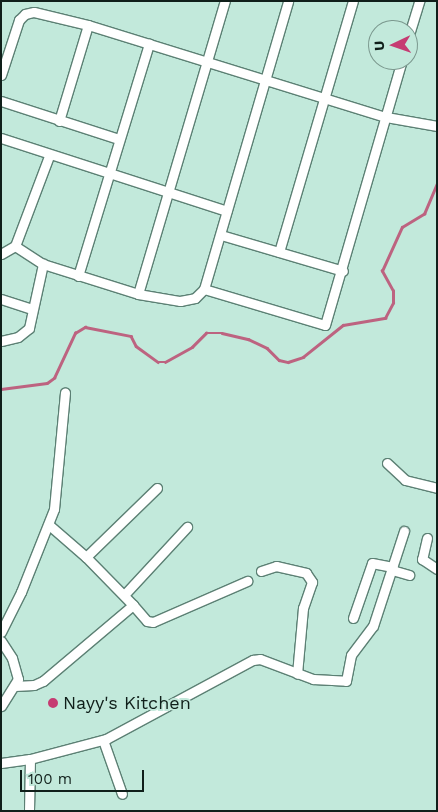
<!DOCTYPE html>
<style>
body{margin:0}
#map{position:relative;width:438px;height:812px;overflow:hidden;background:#c2e9db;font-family:"Work Sans",sans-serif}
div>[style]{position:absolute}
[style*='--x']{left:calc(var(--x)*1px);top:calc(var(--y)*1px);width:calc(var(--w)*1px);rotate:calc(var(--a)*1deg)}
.stream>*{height:2.5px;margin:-1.25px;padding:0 1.25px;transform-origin:1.25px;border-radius:1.25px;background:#bd6380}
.roads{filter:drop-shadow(1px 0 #5c8074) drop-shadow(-1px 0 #5c8074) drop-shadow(0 1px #5c8074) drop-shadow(0 -1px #5c8074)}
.minor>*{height:9px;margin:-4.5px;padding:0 4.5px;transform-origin:4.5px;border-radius:4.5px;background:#fff}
.dots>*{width:14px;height:14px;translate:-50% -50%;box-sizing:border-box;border:2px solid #c2e9db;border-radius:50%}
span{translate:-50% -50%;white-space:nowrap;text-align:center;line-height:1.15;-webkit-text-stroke:4px #c2e9db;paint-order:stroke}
.poi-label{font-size:18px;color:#101f1a}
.left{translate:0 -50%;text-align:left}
.frame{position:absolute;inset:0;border:2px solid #101f1a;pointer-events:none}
.north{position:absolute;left:368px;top:20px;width:50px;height:50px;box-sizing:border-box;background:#c2e9db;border:1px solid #7b988e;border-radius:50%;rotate:267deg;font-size:14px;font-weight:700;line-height:20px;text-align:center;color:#101f1a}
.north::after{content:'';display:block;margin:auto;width:18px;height:22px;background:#c63b72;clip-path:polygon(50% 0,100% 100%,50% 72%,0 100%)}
.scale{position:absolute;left:20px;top:770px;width:124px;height:22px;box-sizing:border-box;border:2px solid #101f1a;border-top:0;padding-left:6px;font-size:15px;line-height:18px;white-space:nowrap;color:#101f1a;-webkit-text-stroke:4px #c2e9db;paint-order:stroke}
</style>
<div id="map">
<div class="stream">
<i style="--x:1;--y:389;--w:46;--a:-7.4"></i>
<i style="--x:47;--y:383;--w:9;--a:-36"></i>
<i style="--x:54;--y:378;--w:50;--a:-65"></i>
<i style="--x:75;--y:333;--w:12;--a:-31"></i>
<i style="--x:85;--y:327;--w:47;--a:11.1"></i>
<i style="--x:131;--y:336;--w:11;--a:63"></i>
<i style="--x:136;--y:346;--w:27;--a:36"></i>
<i style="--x:158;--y:362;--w:7;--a:0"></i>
<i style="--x:165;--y:362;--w:31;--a:-29"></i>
<i style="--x:192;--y:347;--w:20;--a:-45"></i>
<i style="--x:206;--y:333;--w:16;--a:0"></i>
<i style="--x:222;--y:333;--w:27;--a:13"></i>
<i style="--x:248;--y:339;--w:21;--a:25"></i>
<i style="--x:267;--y:348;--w:17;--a:45"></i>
<i style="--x:279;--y:360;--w:9;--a:13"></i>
<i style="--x:288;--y:362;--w:16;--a:-18"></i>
<i style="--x:303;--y:357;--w:51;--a:-38.7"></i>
<i style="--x:343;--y:325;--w:43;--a:-9.5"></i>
<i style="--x:385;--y:318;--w:17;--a:-62"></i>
<i style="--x:393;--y:303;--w:12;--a:-90"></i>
<i style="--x:393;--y:291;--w:23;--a:-119"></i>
<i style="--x:382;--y:271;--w:48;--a:-65.6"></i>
<i style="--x:402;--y:227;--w:26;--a:-31"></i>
<i style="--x:424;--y:214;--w:34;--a:-67"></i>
</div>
<div class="roads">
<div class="minor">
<i style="--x:408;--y:38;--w:39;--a:-73"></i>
<i style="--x:1;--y:75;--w:58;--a:-71.9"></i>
<i style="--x:19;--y:20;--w:8;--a:-45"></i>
<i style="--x:25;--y:14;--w:9;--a:-13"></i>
<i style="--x:34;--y:12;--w:56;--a:13.5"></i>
<i style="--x:88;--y:25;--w:312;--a:17.2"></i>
<i style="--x:386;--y:117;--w:52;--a:10"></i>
<i style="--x:1;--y:101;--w:124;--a:17.9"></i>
<i style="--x:59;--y:121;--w:100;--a:-73.2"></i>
<i style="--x:1;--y:138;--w:237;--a:17.9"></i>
<i style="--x:49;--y:156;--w:96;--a:110.7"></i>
<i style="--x:15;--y:246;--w:33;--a:33"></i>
<i style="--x:43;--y:264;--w:100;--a:17.5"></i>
<i style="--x:138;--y:294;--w:43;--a:9.5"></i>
<i style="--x:180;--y:301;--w:15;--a:-11"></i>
<i style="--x:195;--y:298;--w:13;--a:-45"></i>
<i style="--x:204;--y:289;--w:300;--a:-73.7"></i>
<i style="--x:221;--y:235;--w:127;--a:16.4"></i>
<i style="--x:279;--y:252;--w:262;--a:-73.6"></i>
<i style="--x:1;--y:254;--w:16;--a:-30"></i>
<i style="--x:78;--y:276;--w:243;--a:-73"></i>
<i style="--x:204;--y:289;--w:126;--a:16.6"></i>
<i style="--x:325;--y:325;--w:276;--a:-73.8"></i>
<i style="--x:138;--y:294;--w:306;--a:-73.5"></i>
<i style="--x:1;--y:299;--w:32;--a:18"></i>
<i style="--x:1;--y:341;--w:17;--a:-13"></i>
<i style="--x:18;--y:337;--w:14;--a:-39"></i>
<i style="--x:29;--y:328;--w:66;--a:-77.7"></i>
<i style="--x:387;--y:463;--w:25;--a:43"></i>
<i style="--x:405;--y:480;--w:33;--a:14"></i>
<i style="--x:427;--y:538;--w:22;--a:103"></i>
<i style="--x:422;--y:559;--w:18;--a:34"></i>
<i style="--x:86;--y:557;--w:99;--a:-44.2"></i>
<i style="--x:392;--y:570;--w:18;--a:16"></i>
<i style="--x:261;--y:571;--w:16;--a:-18"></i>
<i style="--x:276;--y:566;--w:31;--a:13"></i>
<i style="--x:306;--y:573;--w:11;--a:56"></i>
<i style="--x:312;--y:582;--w:28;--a:109"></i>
<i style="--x:303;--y:608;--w:66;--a:95.2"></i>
<i style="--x:124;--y:595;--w:93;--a:-47.2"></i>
<i style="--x:133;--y:605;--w:21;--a:49"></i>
<i style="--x:147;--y:621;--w:6;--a:9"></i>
<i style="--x:153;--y:622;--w:103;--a:-23.6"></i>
<i style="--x:353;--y:618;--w:58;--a:-70.9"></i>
<i style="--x:372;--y:563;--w:21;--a:11"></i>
<i style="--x:1;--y:632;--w:45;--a:-63.4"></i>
<i style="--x:21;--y:592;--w:89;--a:-68.3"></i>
<i style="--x:54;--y:509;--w:117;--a:-84.6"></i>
<i style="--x:1;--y:641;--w:20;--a:57"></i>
<i style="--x:12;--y:658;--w:22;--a:74"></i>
<i style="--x:18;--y:679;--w:32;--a:122"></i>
<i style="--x:15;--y:686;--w:19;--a:-3"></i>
<i style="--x:34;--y:685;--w:10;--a:-24"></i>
<i style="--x:43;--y:681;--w:118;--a:-40.2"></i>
<i style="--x:133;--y:605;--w:67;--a:-134.4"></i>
<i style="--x:86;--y:557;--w:49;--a:-139.1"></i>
<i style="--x:103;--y:740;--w:57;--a:70.6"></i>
<i style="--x:1;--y:763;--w:29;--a:-8"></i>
<i style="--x:29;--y:811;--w:52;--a:-88.9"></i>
<i style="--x:30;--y:759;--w:79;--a:-14.7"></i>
<i style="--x:106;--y:739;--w:167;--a:-28.3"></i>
<i style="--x:253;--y:660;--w:7;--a:-8"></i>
<i style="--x:260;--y:659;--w:57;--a:20.7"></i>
<i style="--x:313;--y:679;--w:33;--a:3"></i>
<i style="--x:346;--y:681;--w:26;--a:-79"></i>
<i style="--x:351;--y:655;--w:36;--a:-53"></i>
<i style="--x:373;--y:626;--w:100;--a:-71.9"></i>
</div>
</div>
<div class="dots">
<i style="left:53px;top:703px;background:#c63b72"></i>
</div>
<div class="poi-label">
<span class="left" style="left:63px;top:703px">Nayy's Kitchen</span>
</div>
<div class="frame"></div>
<div class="north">U</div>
<div class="scale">100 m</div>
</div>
